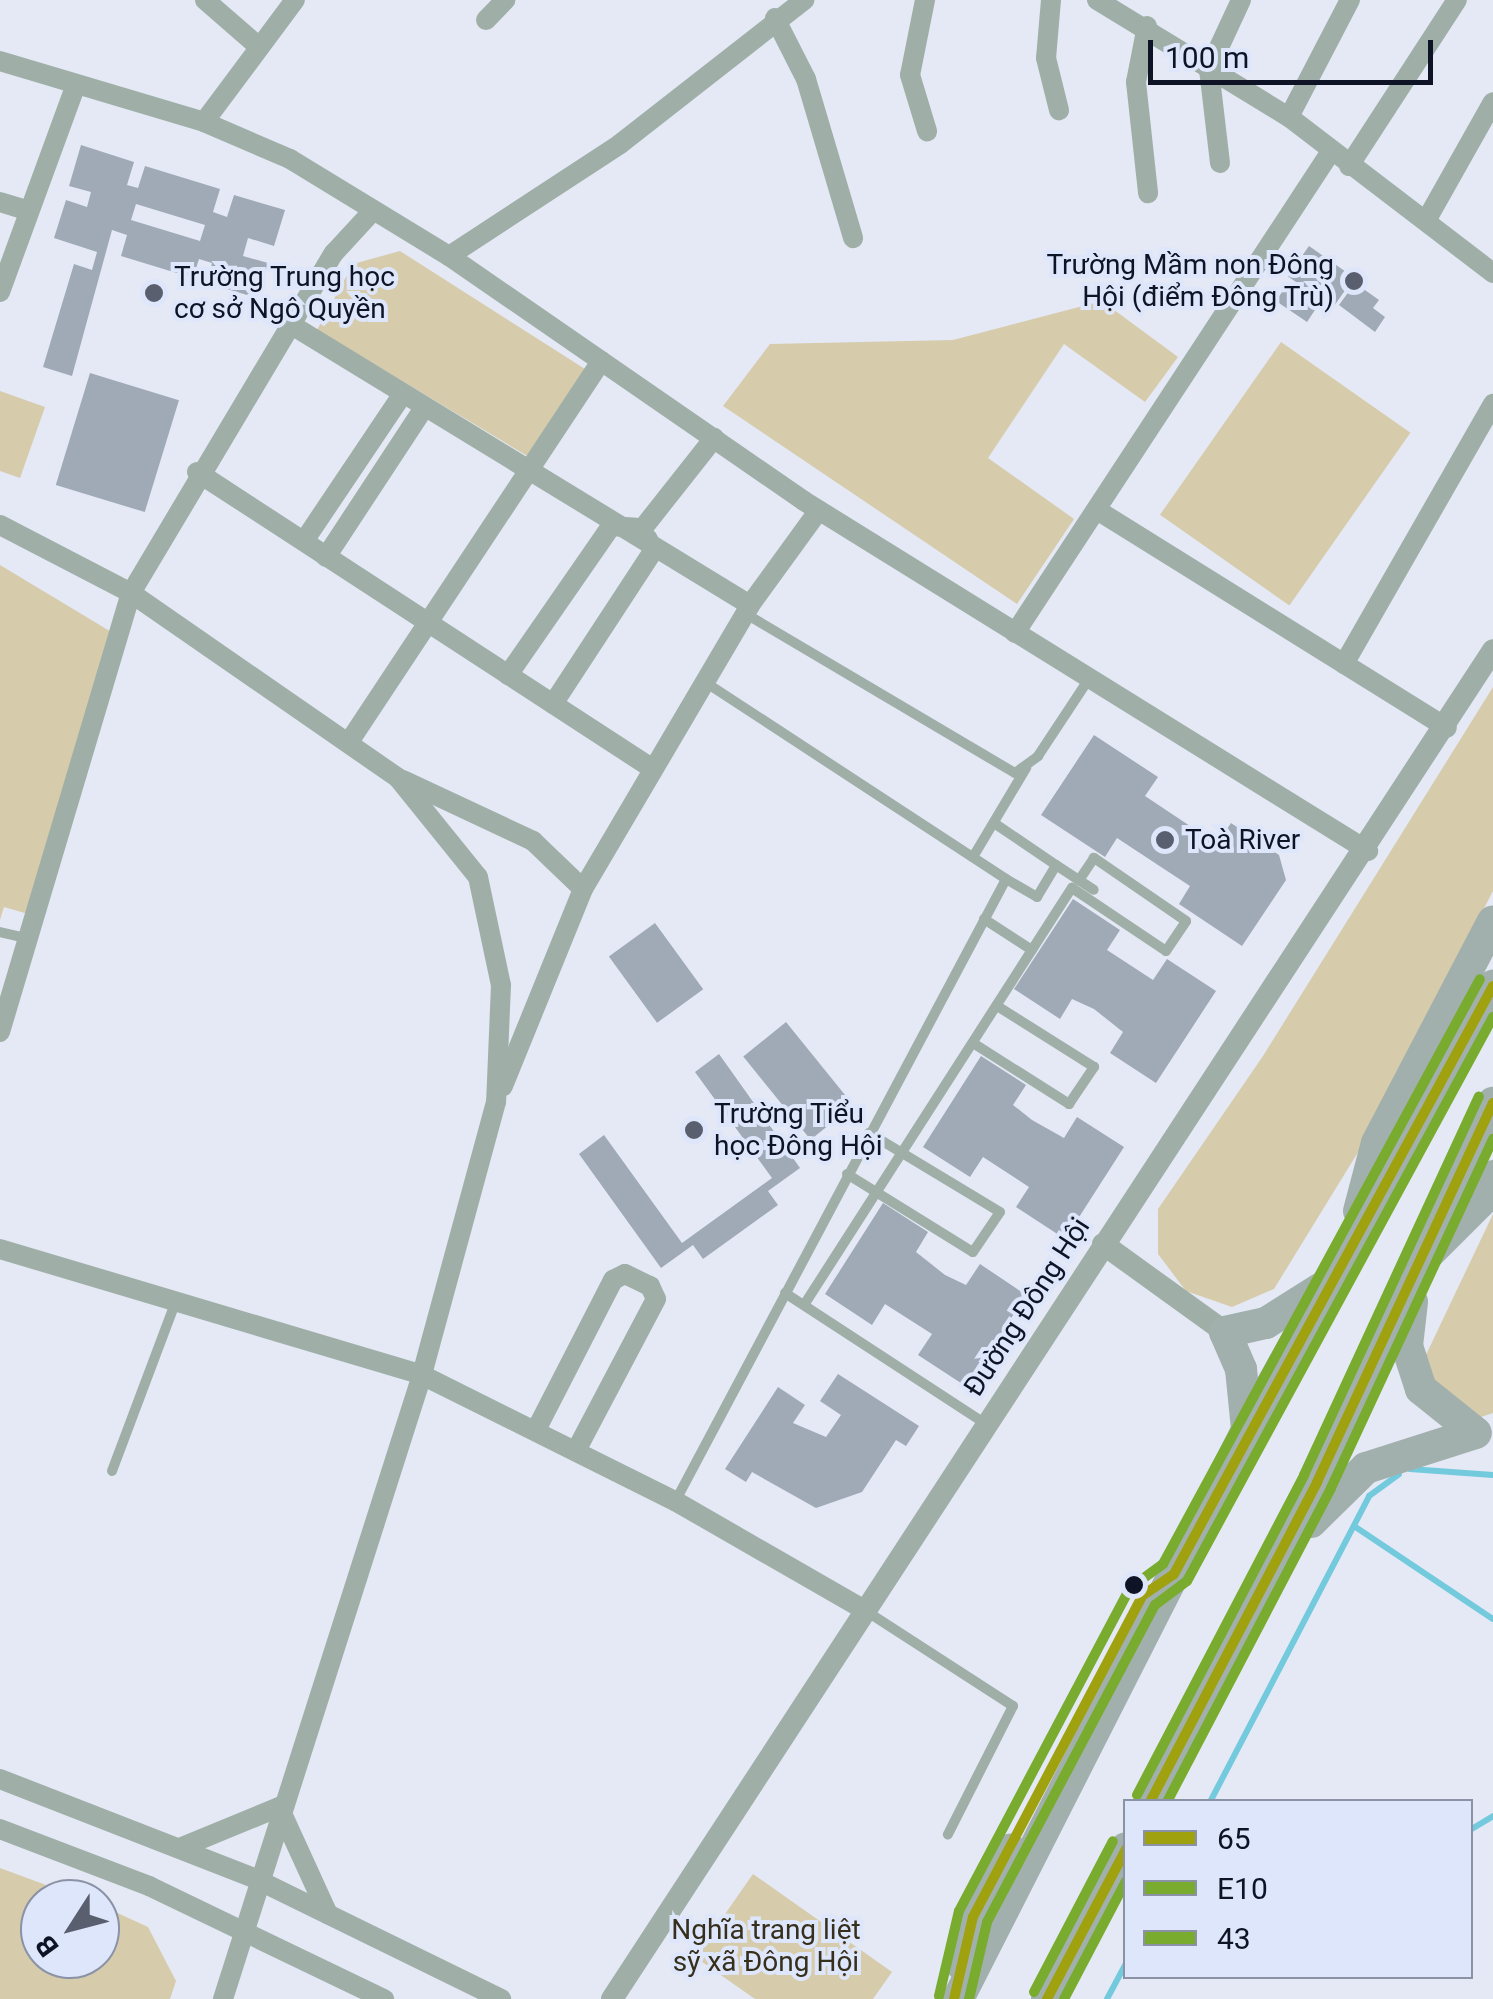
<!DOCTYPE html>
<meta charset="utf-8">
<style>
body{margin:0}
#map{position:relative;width:1493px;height:1999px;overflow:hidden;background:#e4e9f5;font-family:Roboto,sans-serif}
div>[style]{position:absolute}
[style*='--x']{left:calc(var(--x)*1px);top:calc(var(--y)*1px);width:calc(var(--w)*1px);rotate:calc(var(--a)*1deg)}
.green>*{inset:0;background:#d6cbab;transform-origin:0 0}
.stream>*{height:6px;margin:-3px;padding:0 3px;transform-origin:3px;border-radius:3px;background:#73cadc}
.building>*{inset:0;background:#a0aab7;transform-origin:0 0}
.service>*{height:10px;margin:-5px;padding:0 5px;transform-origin:5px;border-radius:5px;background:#9fafa7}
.minor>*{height:20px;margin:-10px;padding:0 10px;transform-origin:10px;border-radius:10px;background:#9fafa7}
.tertiary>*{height:22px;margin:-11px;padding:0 11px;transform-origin:11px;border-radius:11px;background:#9fafa7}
.trunk>*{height:32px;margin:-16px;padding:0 16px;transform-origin:16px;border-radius:16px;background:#a2b0ad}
.bus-1>*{height:10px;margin:-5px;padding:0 5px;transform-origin:5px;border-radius:5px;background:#9fa10f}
.bus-2>*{height:10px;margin:-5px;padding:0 5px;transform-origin:5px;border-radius:5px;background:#78ab2e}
.bus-3>*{height:10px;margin:-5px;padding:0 5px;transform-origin:5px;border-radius:5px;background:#78ab2e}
.dots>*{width:28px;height:28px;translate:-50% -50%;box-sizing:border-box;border:5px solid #dee6fb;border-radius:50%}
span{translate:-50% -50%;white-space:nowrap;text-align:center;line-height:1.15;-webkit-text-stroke:8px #dee6fb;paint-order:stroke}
.poi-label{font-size:28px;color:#0e1426}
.right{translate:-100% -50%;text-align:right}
.left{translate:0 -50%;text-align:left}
.street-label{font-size:28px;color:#0e1426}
.park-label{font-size:28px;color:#362f1b}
.legend{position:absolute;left:1123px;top:1799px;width:350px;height:180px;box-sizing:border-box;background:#dee6fb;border:2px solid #8b92a6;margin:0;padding:12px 18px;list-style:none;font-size:30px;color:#0e1426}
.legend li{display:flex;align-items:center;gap:20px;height:50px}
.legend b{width:50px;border:2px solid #8b92a6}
.north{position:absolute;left:20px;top:1879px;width:100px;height:100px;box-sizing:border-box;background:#dee6fb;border:2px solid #8b92a6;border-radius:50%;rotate:234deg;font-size:28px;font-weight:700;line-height:40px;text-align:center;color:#0e1426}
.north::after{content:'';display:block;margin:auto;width:35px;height:45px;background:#595f6e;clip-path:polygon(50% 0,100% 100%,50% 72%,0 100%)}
.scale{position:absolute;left:1148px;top:40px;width:285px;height:45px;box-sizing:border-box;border:5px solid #0e1426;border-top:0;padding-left:12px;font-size:30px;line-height:35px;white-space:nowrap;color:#0e1426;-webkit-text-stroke:8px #dee6fb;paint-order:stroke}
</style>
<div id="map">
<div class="green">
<i style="clip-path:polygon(400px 251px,585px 369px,529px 457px,317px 330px,353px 264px)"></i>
<i style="clip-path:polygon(1102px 301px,1178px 357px,1145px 402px,1064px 344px,988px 458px,1074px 519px,1017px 604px,723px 406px,770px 344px,953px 340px)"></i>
<i style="left:1281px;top:342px;width:158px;height:211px;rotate:35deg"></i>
<i style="clip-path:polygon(0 391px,45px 407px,20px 478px,0 471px)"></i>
<i style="clip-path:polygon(0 565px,118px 636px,35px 916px,4px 907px,0 920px)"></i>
<i style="clip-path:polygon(1493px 687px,1493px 891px,1360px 1149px,1274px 1289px,1232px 1307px,1186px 1291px,1158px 1254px,1158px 1209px,1263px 1056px)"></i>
<i style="clip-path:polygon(1493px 1214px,1493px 1413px,1478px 1418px,1441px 1397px,1424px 1359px)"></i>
<i style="clip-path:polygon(0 1868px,84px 1899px,40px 1899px,40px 1959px,100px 1959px,100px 1905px,148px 1927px,176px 1981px,170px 1999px,0 1999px)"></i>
<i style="clip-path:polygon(753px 1874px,892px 1972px,873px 1999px,755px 1999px,695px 1957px)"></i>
</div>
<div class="stream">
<i style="--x:1410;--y:1469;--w:83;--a:4.1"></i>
<i style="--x:1354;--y:1526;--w:167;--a:33.8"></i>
<i style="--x:1210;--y:1802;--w:345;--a:-62.5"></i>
<i style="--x:1369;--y:1496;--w:37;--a:-36"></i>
<i style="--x:1470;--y:1830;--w:27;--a:-31"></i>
<i style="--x:1107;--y:1999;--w:40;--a:-62"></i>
</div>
<div class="building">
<i style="clip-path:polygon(evenodd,81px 145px,134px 162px,127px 185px,138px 188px,145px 166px,220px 189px,213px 212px,227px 217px,234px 195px,285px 210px,274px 246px,248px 238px,243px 256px,268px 263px,257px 298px,207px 283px,212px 263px,199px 259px,193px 278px,121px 256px,127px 235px,112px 230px,72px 376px,43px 367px,74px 264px,92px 270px,97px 252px,54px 238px,66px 200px,87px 207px,91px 192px,69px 186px,81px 145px,136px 204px,205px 225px,200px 241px,131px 220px,136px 204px)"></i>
<i style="left:1309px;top:246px;width:55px;height:37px;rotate:35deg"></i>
<i style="clip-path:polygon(1288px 283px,1317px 307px,1307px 322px,1276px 301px)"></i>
<i style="clip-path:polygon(1355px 283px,1379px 300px,1373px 308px,1385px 317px,1375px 332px,1339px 305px)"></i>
<i style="left:90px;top:373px;width:93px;height:117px;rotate:17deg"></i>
<i style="clip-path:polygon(1094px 735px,1158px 777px,1145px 796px,1217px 844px,1231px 823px,1279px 855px,1286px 880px,1242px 946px,1179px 904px,1190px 886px,1158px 865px,1117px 838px,1105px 857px,1041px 815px)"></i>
<i style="clip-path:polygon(1073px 899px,1120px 930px,1107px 950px,1153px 980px,1167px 959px,1216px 991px,1156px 1083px,1110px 1053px,1123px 1032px,1094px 1009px,1072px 999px,1060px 1019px,1014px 989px)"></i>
<i style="left:655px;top:923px;width:82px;height:57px;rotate:54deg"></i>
<i style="left:786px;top:1022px;width:107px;height:55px;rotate:51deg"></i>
<i style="clip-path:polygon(719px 1054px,800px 1168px,768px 1191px,778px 1205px,703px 1259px,693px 1245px,661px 1268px,579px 1154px,604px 1135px,682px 1243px,772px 1178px,695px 1072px)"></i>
<i style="clip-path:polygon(981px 1056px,1026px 1085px,1013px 1105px,1032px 1120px,1064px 1138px,1077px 1117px,1124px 1147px,1065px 1239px,1016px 1207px,1029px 1187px,983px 1157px,970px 1177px,923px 1147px)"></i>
<i style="clip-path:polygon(883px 1203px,928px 1232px,916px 1252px,945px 1275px,966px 1285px,980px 1264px,1026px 1295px,967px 1387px,918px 1355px,932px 1334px,885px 1304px,872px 1325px,825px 1294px)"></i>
<i style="clip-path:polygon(838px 1374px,919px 1426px,906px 1446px,896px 1440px,862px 1492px,816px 1508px,752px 1472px,746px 1482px,725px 1469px,778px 1387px,805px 1405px,793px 1423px,826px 1437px,841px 1415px,820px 1401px)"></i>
</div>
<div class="service">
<i style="--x:746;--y:614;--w:312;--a:30.6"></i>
<i style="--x:1015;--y:773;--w:29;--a:-36"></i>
<i style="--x:1038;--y:756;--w:95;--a:-56.6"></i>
<i style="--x:994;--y:823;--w:75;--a:34.1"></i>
<i style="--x:973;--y:857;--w:104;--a:-59.2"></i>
<i style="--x:1006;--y:879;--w:36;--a:30"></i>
<i style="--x:1037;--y:897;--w:37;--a:-59"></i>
<i style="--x:1056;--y:865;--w:45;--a:33.3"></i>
<i style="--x:984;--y:919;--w:57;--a:32.9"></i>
<i style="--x:0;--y:932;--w:28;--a:13"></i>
<i style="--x:973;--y:1043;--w:114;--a:32.4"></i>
<i style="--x:1069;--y:1104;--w:45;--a:-56"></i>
<i style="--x:1094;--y:1067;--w:115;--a:-147.8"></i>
<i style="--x:847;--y:1174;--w:148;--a:31.8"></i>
<i style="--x:973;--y:1252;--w:48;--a:-56"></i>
<i style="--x:1000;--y:1212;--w:153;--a:-148.9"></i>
<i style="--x:785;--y:1293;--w:240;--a:33.1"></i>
<i style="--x:804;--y:1305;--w:496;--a:-57.3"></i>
<i style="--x:1072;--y:888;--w:113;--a:33.8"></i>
<i style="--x:1166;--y:951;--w:36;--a:-56"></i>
<i style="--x:1186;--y:921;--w:112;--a:-145.6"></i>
<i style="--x:1094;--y:858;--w:27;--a:124"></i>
<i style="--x:112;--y:1471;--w:182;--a:-69.4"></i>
<i style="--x:676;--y:1500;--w:703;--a:-62.01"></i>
<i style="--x:1006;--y:879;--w:360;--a:-146.8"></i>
<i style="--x:866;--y:1611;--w:175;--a:32.9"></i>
<i style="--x:1013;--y:1706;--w:144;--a:116.9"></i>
</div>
<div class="minor">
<i style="--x:205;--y:0;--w:70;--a:41"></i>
<i style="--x:925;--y:0;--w:76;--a:101.3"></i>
<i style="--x:910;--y:75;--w:59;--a:73.1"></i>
<i style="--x:1051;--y:0;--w:58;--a:94.9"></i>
<i style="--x:1046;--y:58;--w:54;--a:76"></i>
<i style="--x:1097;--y:0;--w:225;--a:31.4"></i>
<i style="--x:1289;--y:117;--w:257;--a:37.4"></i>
<i style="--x:775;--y:18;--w:68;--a:63.1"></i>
<i style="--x:806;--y:79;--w:166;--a:73.5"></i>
<i style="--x:486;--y:20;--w:28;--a:-46"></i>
<i style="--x:1147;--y:26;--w:57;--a:101.1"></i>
<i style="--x:1136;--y:82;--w:112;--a:83.8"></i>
<i style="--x:0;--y:61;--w:213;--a:16.6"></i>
<i style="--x:204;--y:122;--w:94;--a:23.3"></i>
<i style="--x:290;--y:159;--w:186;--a:31.4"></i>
<i style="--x:449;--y:256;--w:431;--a:34.6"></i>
<i style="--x:804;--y:501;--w:664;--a:31.82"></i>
<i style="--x:1289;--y:117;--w:132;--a:-62.5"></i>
<i style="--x:204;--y:122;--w:152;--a:-53.3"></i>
<i style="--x:1220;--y:163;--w:95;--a:-96.7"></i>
<i style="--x:1209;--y:69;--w:76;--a:-65.1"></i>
<i style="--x:1349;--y:166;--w:198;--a:-57"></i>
<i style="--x:0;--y:202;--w:27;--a:17"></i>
<i style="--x:1427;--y:219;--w:134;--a:-60.6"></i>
<i style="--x:449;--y:256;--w:204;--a:-33.2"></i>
<i style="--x:620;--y:144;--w:234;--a:-38"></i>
<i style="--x:0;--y:292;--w:221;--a:-69.9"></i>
<i style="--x:290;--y:324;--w:539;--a:31.42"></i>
<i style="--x:197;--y:472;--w:544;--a:33.08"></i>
<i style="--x:1097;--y:510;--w:412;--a:31.9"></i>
<i style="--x:0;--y:525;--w:148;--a:27.4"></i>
<i style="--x:131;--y:593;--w:325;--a:34.7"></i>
<i style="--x:398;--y:778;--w:127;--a:51.1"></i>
<i style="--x:478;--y:877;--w:110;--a:78"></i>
<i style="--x:501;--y:985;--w:117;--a:92.4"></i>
<i style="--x:496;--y:1102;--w:283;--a:105.2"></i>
<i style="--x:422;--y:1375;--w:655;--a:107.69"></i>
<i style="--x:643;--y:528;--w:115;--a:-51.7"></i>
<i style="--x:304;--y:541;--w:176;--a:-56.1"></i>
<i style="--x:326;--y:557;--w:178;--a:-56.7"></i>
<i style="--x:1015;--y:633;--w:574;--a:-56.73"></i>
<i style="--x:1344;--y:664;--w:300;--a:-60.2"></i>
<i style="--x:508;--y:675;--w:181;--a:-55.3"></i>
<i style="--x:611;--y:526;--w:32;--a:4"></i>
<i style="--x:553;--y:704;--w:183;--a:-56.8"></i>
<i style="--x:653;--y:551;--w:13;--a:-113"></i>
<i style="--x:349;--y:742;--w:457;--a:-56.5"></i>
<i style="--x:403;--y:780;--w:144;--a:25.1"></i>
<i style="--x:533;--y:841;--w:69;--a:43.8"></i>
<i style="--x:583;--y:889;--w:213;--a:112.1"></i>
<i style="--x:583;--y:889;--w:329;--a:-59.5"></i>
<i style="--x:750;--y:605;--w:117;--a:-54"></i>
<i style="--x:0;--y:1032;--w:458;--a:-73.4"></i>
<i style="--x:131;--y:593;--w:396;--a:-59.2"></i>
<i style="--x:334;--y:253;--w:53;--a:-47.3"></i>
<i style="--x:0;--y:1249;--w:440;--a:16.6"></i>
<i style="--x:422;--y:1375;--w:283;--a:26.5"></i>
<i style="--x:675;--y:1501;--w:220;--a:29.9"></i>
<i style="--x:536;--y:1430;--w:169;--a:-62.8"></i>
<i style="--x:613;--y:1280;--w:13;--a:-27"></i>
<i style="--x:625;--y:1274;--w:28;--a:26"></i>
<i style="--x:650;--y:1286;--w:14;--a:65"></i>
<i style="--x:656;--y:1299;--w:172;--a:117.8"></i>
<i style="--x:0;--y:1779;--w:275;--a:21.3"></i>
<i style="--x:256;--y:1879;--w:273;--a:26.1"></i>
<i style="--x:0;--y:1829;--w:160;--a:20.9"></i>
<i style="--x:149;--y:1886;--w:261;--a:25.7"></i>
<i style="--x:182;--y:1847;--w:105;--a:-22.4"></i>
<i style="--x:279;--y:1807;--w:118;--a:65.4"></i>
</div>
<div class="tertiary">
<i style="--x:1103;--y:1244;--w:150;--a:35.8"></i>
<i style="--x:612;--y:1999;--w:1611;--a:-56.85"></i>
</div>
<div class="trunk">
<i style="--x:1359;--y:1211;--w:70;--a:-75.2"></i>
<i style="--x:1377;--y:1143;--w:250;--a:-62.4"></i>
<i style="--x:1429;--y:1253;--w:72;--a:-45"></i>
<i style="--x:1480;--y:1202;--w:29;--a:-63"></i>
<i style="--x:1412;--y:1302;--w:44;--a:96.5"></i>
<i style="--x:1407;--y:1346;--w:45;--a:72"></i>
<i style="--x:1421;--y:1389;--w:70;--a:38.7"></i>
<i style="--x:1247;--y:1429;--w:60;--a:-95.7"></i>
<i style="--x:1241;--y:1369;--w:40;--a:-113.4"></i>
<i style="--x:1225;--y:1332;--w:42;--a:-12.4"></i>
<i style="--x:1266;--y:1323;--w:64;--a:-32.2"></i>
<i style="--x:1311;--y:1522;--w:77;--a:-44.5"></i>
<i style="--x:1366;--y:1468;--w:115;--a:-17.7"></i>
<i style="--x:1150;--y:1802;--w:361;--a:-62.4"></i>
<i style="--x:1317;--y:1482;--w:418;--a:-65.1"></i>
<i style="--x:962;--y:1965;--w:49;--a:-77.1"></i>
<i style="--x:973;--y:1917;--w:77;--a:-61.1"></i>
<i style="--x:958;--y:1999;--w:638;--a:-63.07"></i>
<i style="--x:1247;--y:1430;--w:508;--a:-61.01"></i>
<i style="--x:1047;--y:1999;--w:170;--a:-62.4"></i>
</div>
<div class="bus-1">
<i style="--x:1150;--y:1802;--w:361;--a:-62.4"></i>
<i style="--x:1317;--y:1482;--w:418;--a:-65.1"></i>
<i style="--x:954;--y:1999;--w:84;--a:-77"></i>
<i style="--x:973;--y:1917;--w:364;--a:-62.2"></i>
<i style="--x:1143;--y:1595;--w:37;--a:-34"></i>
<i style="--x:1174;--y:1574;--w:669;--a:-61.52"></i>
<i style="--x:1047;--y:1999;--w:170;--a:-62.2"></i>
</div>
<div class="bus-2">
<i style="--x:1167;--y:1802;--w:354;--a:-62.4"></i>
<i style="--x:1331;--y:1488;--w:385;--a:-65.1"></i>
<i style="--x:969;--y:1999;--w:79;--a:-76.8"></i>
<i style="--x:987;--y:1922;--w:359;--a:-62.1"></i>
<i style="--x:1155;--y:1605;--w:40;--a:-37"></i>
<i style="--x:1187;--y:1581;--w:642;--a:-61.52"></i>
<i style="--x:1064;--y:1999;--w:133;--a:-62.3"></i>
</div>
<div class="bus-3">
<i style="--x:1137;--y:1795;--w:361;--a:-62.4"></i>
<i style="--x:1304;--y:1475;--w:417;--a:-65.2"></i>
<i style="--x:1034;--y:1992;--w:170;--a:-62.4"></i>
<i style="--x:939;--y:1996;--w:87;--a:-76.8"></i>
<i style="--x:959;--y:1911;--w:365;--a:-62.1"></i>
<i style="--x:1130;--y:1588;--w:41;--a:-36"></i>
<i style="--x:1163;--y:1564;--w:665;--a:-61.55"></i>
</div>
<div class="dots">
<i style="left:1354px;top:281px;background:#595f6e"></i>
<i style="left:154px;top:293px;background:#595f6e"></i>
<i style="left:1165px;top:840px;background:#595f6e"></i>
<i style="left:694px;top:1130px;background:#595f6e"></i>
<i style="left:1134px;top:1585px;background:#0e1426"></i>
</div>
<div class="poi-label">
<span class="right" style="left:1334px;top:281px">Trường Mầm non Đông<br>Hội (điểm Đông Trù)</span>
<span class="left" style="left:174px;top:293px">Trường Trung học<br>cơ sở Ngô Quyền</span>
<span class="left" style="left:1185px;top:840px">Toà River</span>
<span class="left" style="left:714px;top:1130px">Trường Tiểu<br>học Đông Hội</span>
</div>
<div class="street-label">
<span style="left:1027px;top:1307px;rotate:-57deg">Đường Đông Hội</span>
</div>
<div class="park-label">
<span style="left:766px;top:1946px">Nghĩa trang liệt<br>sỹ xã Đông Hội</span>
</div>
<ul class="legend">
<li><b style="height:12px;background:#9fa10f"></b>65</li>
<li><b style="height:12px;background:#78ab2e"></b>E10</li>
<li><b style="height:12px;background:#78ab2e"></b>43</li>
</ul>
<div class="north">B</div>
<div class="scale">100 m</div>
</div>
